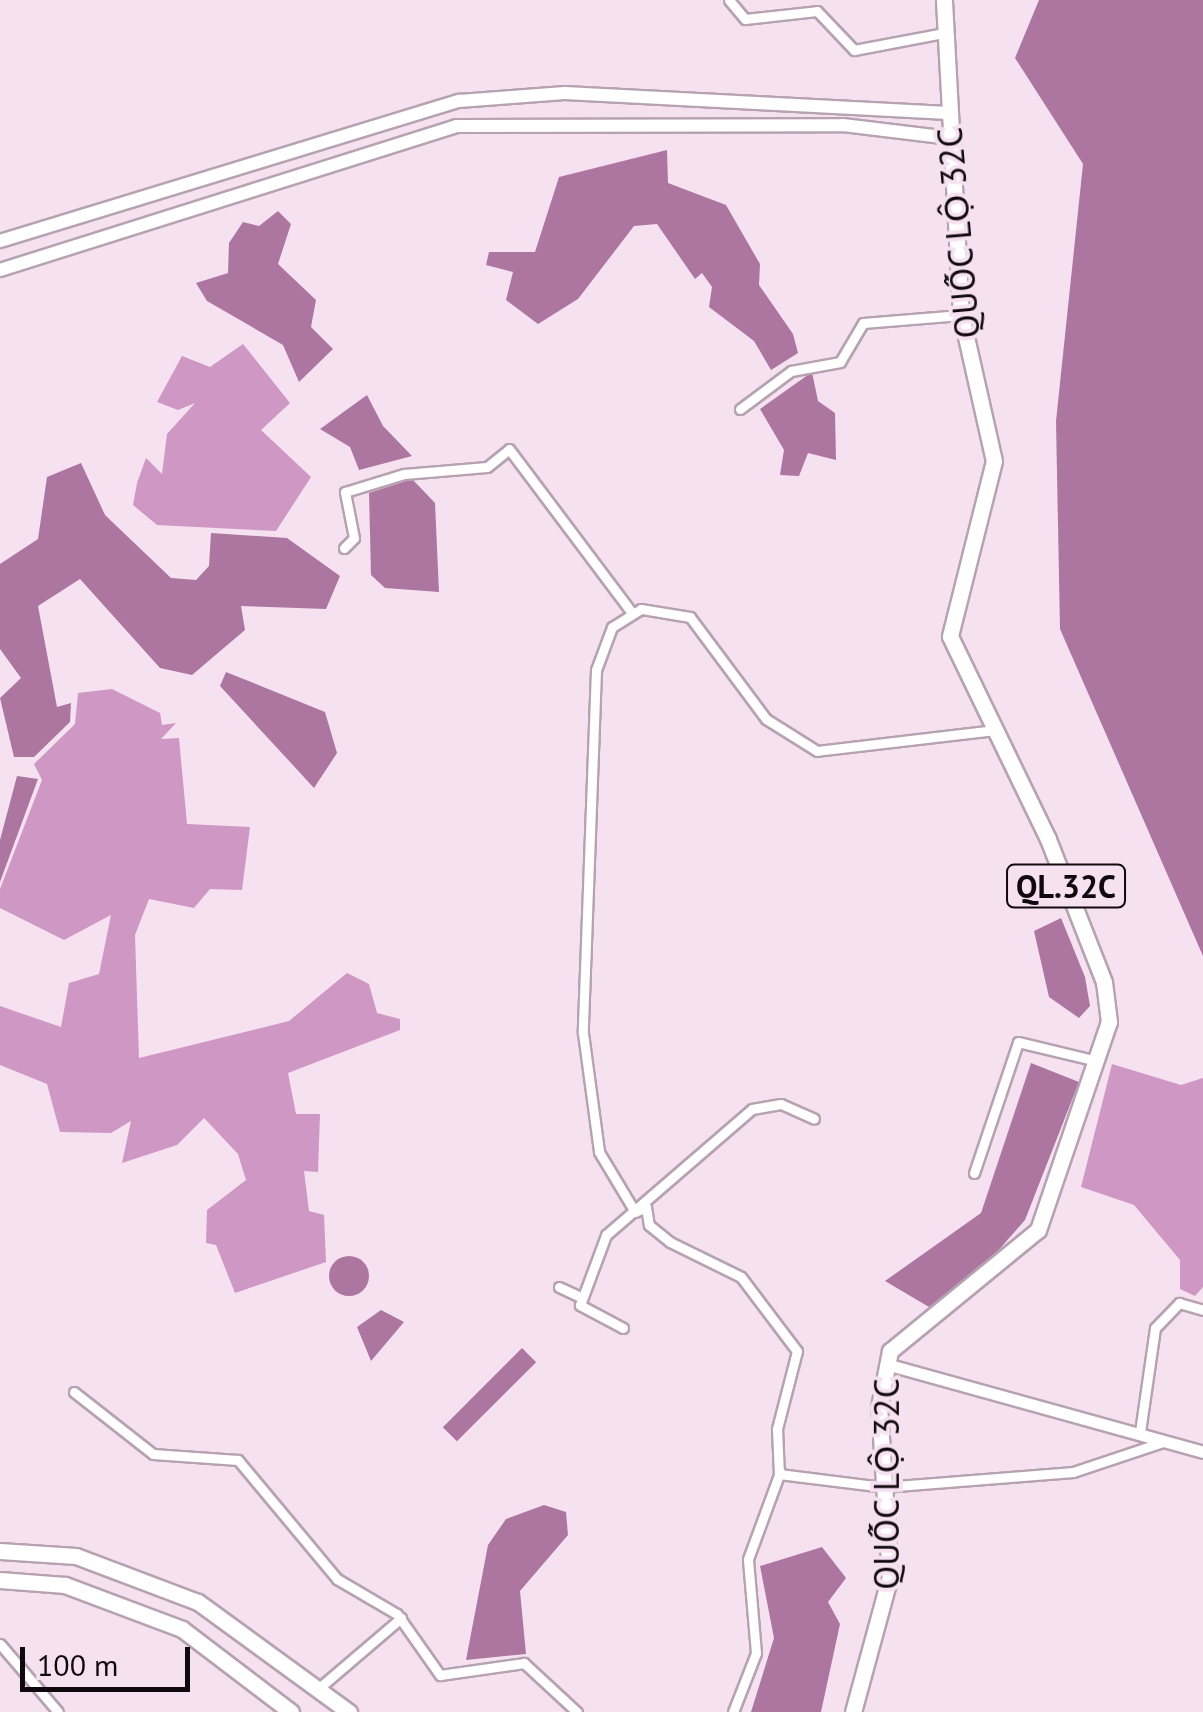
<!DOCTYPE html>
<meta charset="utf-8">
<style>
body{margin:0}
#map{position:relative;width:1203px;height:1712px;overflow:hidden;background:#f6e1f1;font-family:"PT Sans",sans-serif}
div>[style]{position:absolute}
[style*='--x']{left:calc(var(--x)*1px);top:calc(var(--y)*1px);width:calc(var(--w)*1px);rotate:calc(var(--a)*1deg)}
.forest>*{inset:0;background:#cf97c3}
.water>*{inset:0;background:#ac76a1;transform-origin:0 0}
.round{border-radius:50%}
.roads{filter:drop-shadow(2px 0 #b6a2b1) drop-shadow(-2px 0 #b6a2b1) drop-shadow(0 2px #b6a2b1) drop-shadow(0 -2px #b6a2b1)}
.minor>*{height:9px;margin:-4.5px;padding:0 4.5px;transform-origin:4.5px;border-radius:4.5px;background:#fff}
.tertiary>*{height:11px;margin:-5.5px;padding:0 5.5px;transform-origin:5.5px;border-radius:5.5px;background:#fff}
.secondary>*{height:12px;margin:-6px;padding:0 6px;transform-origin:6px;border-radius:6px;background:#fff}
.primary>*{height:15px;margin:-7.5px;padding:0 7.5px;transform-origin:7.5px;border-radius:7.5px;background:#fff}
span{translate:-50% -50%;white-space:nowrap;text-align:center;line-height:1.15;-webkit-text-stroke:8px #f6e1f1;paint-order:stroke}
.shield-label span{padding:2px 8px;background:#f6e1f1;border:2px solid;border-radius:8px;-webkit-text-stroke-width:0}
.shield-label{font-size:32px;color:#10090e;font-weight:700}
.street-label{font-size:35px;color:#10090e}
.scale{position:absolute;left:20px;top:1647px;width:170px;height:45px;box-sizing:border-box;border:5px solid #10090e;border-top:0;padding-left:12px;font-size:30px;line-height:35px;white-space:nowrap;color:#10090e;-webkit-text-stroke:8px #f6e1f1;paint-order:stroke}
</style>
<div id="map">
<div class="forest">
<i style="clip-path:polygon(243px 344px,290px 403px,261px 430px,311px 477px,276px 531px,157px 525px,133px 505px,137px 483px,146px 458px,162px 474px,167px 434px,195px 403px,178px 410px,157px 402px,182px 356px,210px 367px)"></i>
<i style="clip-path:polygon(112px 689px,160px 713px,162px 725px,176px 723px,161px 739px,179px 738px,187px 824px,250px 827px,242px 890px,210px 889px,194px 908px,149px 899px,135px 935px,139px 1058px,289px 1021px,347px 973px,369px 984px,377px 1013px,400px 1019px,400px 1030px,288px 1073px,296px 1114px,320px 1114px,318px 1172px,304px 1171px,309px 1211px,324px 1215px,326px 1262px,235px 1293px,216px 1245px,206px 1243px,207px 1210px,246px 1180px,238px 1154px,204px 1118px,177px 1145px,122px 1163px,131px 1121px,111px 1133px,60px 1132px,47px 1084px,0 1065px,0 1006px,61px 1027px,69px 983px,99px 974px,111px 915px,64px 940px,0 908px,0 889px,42px 780px,34px 764px,75px 724px,78px 693px)"></i>
<i style="clip-path:polygon(1112px 1064px,1181px 1085px,1203px 1078px,1203px 1287px,1195px 1296px,1180px 1289px,1180px 1260px,1134px 1205px,1081px 1187px)"></i>
</div>
<div class="water">
<i style="clip-path:polygon(1039px 0,1203px 0,1203px 956px,1060px 629px,1056px 421px,1083px 164px,1015px 58px)"></i>
<i style="clip-path:polygon(667px 150px,668px 183px,726px 205px,760px 264px,759px 285px,793px 334px,798px 353px,771px 370px,754px 341px,709px 307px,712px 287px,702px 273px,695px 279px,657px 224px,634px 226px,578px 299px,538px 324px,506px 300px,513px 272px,486px 265px,489px 252px,535px 252px,559px 177px)"></i>
<i style="clip-path:polygon(278px 211px,291px 224px,278px 264px,316px 300px,311px 327px,333px 349px,299px 382px,283px 345px,207px 301px,196px 283px,228px 273px,229px 243px,243px 222px,259px 226px)"></i>
<i style="clip-path:polygon(812px 372px,818px 401px,835px 413px,836px 460px,808px 453px,799px 476px,780px 475px,784px 450px,760px 409px)"></i>
<i style="clip-path:polygon(367px 395px,383px 426px,412px 456px,359px 470px,350px 447px,320px 429px)"></i>
<i style="clip-path:polygon(81px 463px,105px 515px,171px 578px,196px 580px,209px 566px,211px 533px,287px 538px,340px 576px,326px 609px,241px 606px,245px 630px,192px 675px,160px 668px,80px 579px,38px 606px,57px 707px,71px 703px,70px 722px,34px 757px,14px 757px,0 698px,21px 678px,0 649px,0 564px,38px 539px,47px 477px)"></i>
<i style="clip-path:polygon(412px 479px,435px 503px,439px 592px,385px 588px,371px 575px,369px 493px)"></i>
<i style="clip-path:polygon(226px 672px,325px 712px,337px 753px,314px 788px,220px 686px)"></i>
<i style="clip-path:polygon(17px 776px,38px 779px,0 882px,0 840px)"></i>
<i style="clip-path:polygon(1061px 918px,1085px 977px,1090px 1006px,1079px 1018px,1049px 997px,1034px 931px)"></i>
<i style="clip-path:polygon(1031px 1063px,1079px 1082px,1025px 1220px,983px 1268px,929px 1307px,885px 1281px,981px 1213px)"></i>
<i class="round" style="left:329px;top:1256px;width:40px;height:40px"></i>
<i style="clip-path:polygon(381px 1310px,404px 1322px,371px 1361px,357px 1327px)"></i>
<i style="left:522px;top:1348px;width:20px;height:112px;rotate:45deg"></i>
<i style="clip-path:polygon(544px 1505px,566px 1512px,568px 1535px,520px 1591px,526px 1654px,466px 1660px,488px 1545px,506px 1519px)"></i>
<i style="clip-path:polygon(822px 1547px,846px 1578px,828px 1602px,840px 1624px,821px 1712px,751px 1712px,774px 1638px,760px 1566px)"></i>
</div>
<div class="roads">
<div class="minor">
<i style="--x:729;--y:0;--w:25;--a:50"></i>
<i style="--x:745;--y:19;--w:72;--a:-6.3"></i>
<i style="--x:817;--y:11;--w:54;--a:46.5"></i>
<i style="--x:854;--y:50;--w:92;--a:-10.7"></i>
<i style="--x:740;--y:409;--w:64;--a:-36.7"></i>
<i style="--x:791;--y:371;--w:50;--a:-10.4"></i>
<i style="--x:840;--y:362;--w:45;--a:-59.5"></i>
<i style="--x:863;--y:323;--w:98;--a:-4.7"></i>
<i style="--x:344;--y:548;--w:14;--a:-45"></i>
<i style="--x:354;--y:538;--w:47;--a:-101.1"></i>
<i style="--x:345;--y:492;--w:62;--a:-17"></i>
<i style="--x:404;--y:474;--w:83;--a:-4.8"></i>
<i style="--x:487;--y:467;--w:28;--a:-39"></i>
<i style="--x:509;--y:449;--w:205;--a:53.1"></i>
<i style="--x:995;--y:730;--w:179;--a:173.3"></i>
<i style="--x:817;--y:751;--w:60;--a:-147.9"></i>
<i style="--x:766;--y:719;--w:127;--a:-126.7"></i>
<i style="--x:690;--y:617;--w:50;--a:-170.7"></i>
<i style="--x:641;--y:609;--w:34;--a:148"></i>
<i style="--x:612;--y:627;--w:46;--a:110.4"></i>
<i style="--x:596;--y:670;--w:363;--a:92.1"></i>
<i style="--x:583;--y:1033;--w:120;--a:82.3"></i>
<i style="--x:599;--y:1152;--w:70;--a:59"></i>
<i style="--x:635;--y:1212;--w:12;--a:-24"></i>
<i style="--x:646;--y:1207;--w:18;--a:81"></i>
<i style="--x:649;--y:1225;--w:27;--a:39"></i>
<i style="--x:670;--y:1242;--w:79;--a:26.2"></i>
<i style="--x:741;--y:1277;--w:93;--a:52.9"></i>
<i style="--x:797;--y:1351;--w:81;--a:104.4"></i>
<i style="--x:777;--y:1429;--w:45;--a:87.5"></i>
<i style="--x:779;--y:1474;--w:106;--a:7.1"></i>
<i style="--x:884;--y:1487;--w:190;--a:-4.5"></i>
<i style="--x:1073;--y:1472;--w:98;--a:-18.4"></i>
<i style="--x:974;--y:1173;--w:138;--a:-71.4"></i>
<i style="--x:1018;--y:1042;--w:82;--a:13.4"></i>
<i style="--x:559;--y:1287;--w:21;--a:25"></i>
<i style="--x:623;--y:1328;--w:49;--a:-151.9"></i>
<i style="--x:580;--y:1305;--w:75;--a:-69.6"></i>
<i style="--x:606;--y:1235;--w:193;--a:-40.8"></i>
<i style="--x:752;--y:1109;--w:29;--a:-10"></i>
<i style="--x:781;--y:1104;--w:36;--a:24"></i>
<i style="--x:74;--y:1392;--w:100;--a:38.1"></i>
<i style="--x:153;--y:1454;--w:85;--a:4"></i>
<i style="--x:238;--y:1460;--w:155;--a:50.2"></i>
<i style="--x:337;--y:1579;--w:69;--a:30.3"></i>
<i style="--x:397;--y:1614;--w:75;--a:54.8"></i>
<i style="--x:440;--y:1675;--w:85;--a:-8.1"></i>
<i style="--x:524;--y:1663;--w:72;--a:42.8"></i>
<i style="--x:1140;--y:1432;--w:105;--a:-81.8"></i>
<i style="--x:1155;--y:1328;--w:35;--a:-46"></i>
<i style="--x:1179;--y:1303;--w:25;--a:16"></i>
<i style="--x:0;--y:1644;--w:89;--a:49.5"></i>
<i style="--x:319;--y:1688;--w:108;--a:-40.5"></i>
<i style="--x:733;--y:1712;--w:63;--a:-68.7"></i>
<i style="--x:756;--y:1653;--w:94;--a:-94.9"></i>
<i style="--x:748;--y:1559;--w:93;--a:-69.8"></i>
</div>
<div class="tertiary">
<i style="--x:886;--y:1364;--w:329;--a:15.5"></i>
</div>
<div class="secondary">
<i style="--x:0;--y:241;--w:480;--a:-17"></i>
<i style="--x:459;--y:101;--w:106;--a:-4.3"></i>
<i style="--x:565;--y:93;--w:384;--a:3"></i>
<i style="--x:0;--y:270;--w:478;--a:-17.5"></i>
<i style="--x:456;--y:126;--w:387;--a:-0.1"></i>
<i style="--x:843;--y:125;--w:108;--a:6.9"></i>
</div>
<div class="primary">
<i style="--x:0;--y:1551;--w:76;--a:3.8"></i>
<i style="--x:76;--y:1556;--w:130;--a:20.7"></i>
<i style="--x:198;--y:1602;--w:187;--a:36.1"></i>
<i style="--x:0;--y:1580;--w:65;--a:4.4"></i>
<i style="--x:65;--y:1585;--w:125;--a:20.6"></i>
<i style="--x:182;--y:1629;--w:137;--a:37.3"></i>
<i style="--x:853;--y:1712;--w:141;--a:-74.8"></i>
<i style="--x:890;--y:1576;--w:169;--a:-93.7"></i>
<i style="--x:879;--y:1407;--w:57;--a:-78.9"></i>
<i style="--x:890;--y:1351;--w:191;--a:-39.3"></i>
<i style="--x:1038;--y:1230;--w:220;--a:-71.2"></i>
<i style="--x:1109;--y:1022;--w:40;--a:-97.1"></i>
<i style="--x:1104;--y:982;--w:154;--a:-111.4"></i>
<i style="--x:1048;--y:839;--w:225;--a:-115.8"></i>
<i style="--x:950;--y:636;--w:180;--a:-75.9"></i>
<i style="--x:994;--y:461;--w:150;--a:-102.7"></i>
<i style="--x:961;--y:315;--w:315;--a:-93.1"></i>
</div>
</div>
<div class="shield-label">
<span style="left:1066px;top:886px">QL.32C</span>
</div>
<div class="street-label">
<span style="left:958px;top:233px;rotate:-95deg">QUỐC LỘ 32C</span>
<span style="left:886px;top:1484px;rotate:-90deg">QUỐC LỘ 32C</span>
</div>
<div class="scale">100 m</div>
</div>
